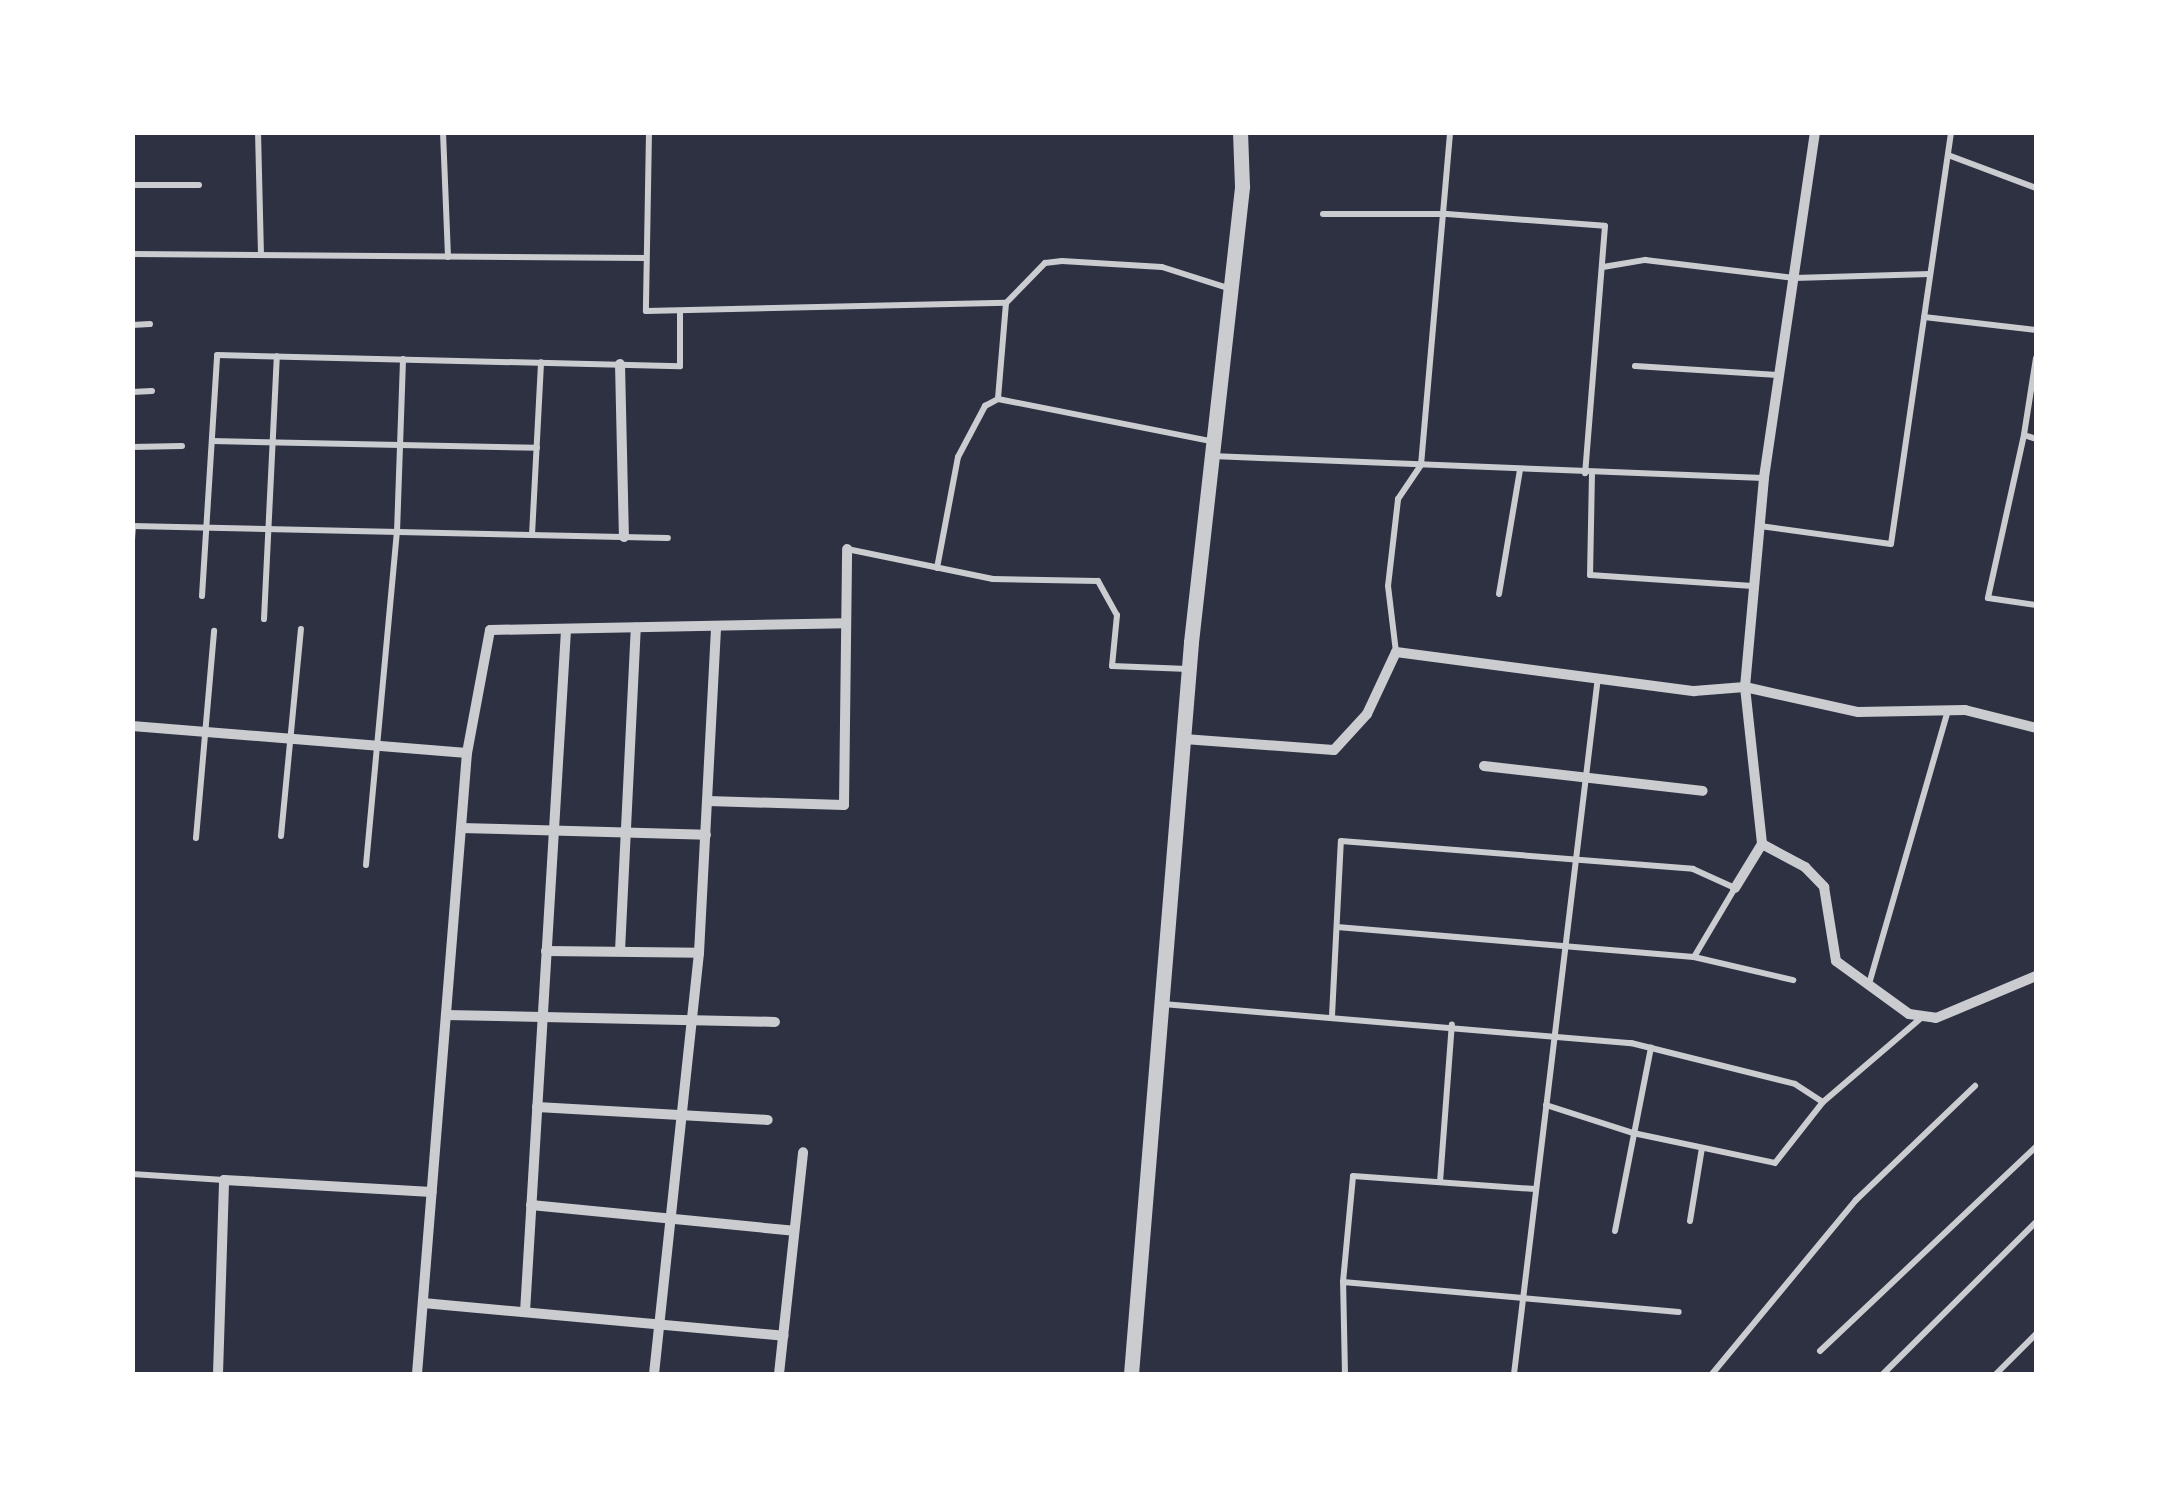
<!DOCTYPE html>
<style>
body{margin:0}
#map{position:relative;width:2169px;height:1507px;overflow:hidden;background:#2d3142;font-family:Literata,serif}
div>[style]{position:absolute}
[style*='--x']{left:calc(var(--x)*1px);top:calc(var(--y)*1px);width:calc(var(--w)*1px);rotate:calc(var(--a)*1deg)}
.service>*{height:6px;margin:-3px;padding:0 3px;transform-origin:3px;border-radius:3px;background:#caccd0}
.minor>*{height:10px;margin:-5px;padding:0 5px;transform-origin:5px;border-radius:5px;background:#caccd0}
.tertiary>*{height:15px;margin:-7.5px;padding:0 7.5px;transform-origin:7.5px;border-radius:7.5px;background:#caccd0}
span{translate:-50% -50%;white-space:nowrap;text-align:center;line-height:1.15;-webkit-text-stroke:9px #fff;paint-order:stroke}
.frame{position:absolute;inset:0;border:135px solid #fff;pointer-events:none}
</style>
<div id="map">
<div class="service">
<i style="--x:258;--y:132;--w:123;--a:88.6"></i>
<i style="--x:443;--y:132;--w:125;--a:87.7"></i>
<i style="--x:649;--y:132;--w:179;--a:91"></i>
<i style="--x:646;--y:311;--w:360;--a:-1.3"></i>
<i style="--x:1006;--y:303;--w:56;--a:-45.7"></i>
<i style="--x:1045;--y:263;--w:17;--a:-7"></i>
<i style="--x:1062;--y:261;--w:100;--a:3.4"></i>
<i style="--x:1162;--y:267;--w:72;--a:17.7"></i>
<i style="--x:1948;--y:155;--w:94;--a:20.6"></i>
<i style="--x:132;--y:185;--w:67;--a:0"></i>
<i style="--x:1323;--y:214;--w:124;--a:0"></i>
<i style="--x:1447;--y:214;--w:158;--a:4.3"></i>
<i style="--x:1605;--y:226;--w:248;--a:94.6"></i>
<i style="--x:132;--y:254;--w:514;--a:0.45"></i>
<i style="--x:1603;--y:267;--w:43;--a:-9.5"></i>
<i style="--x:1645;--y:260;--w:150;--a:6.9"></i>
<i style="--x:1794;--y:278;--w:136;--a:-1.7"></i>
<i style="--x:1006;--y:303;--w:96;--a:94.8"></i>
<i style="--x:998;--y:399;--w:217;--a:11.2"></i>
<i style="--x:1924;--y:317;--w:113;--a:6.6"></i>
<i style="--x:132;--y:325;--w:18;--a:-3"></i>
<i style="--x:2036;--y:358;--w:78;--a:98.9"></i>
<i style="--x:2024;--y:435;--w:13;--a:18"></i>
<i style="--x:1635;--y:366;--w:143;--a:3.6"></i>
<i style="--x:132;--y:392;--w:20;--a:-3"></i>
<i style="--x:2024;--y:435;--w:167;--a:102.5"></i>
<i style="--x:1988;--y:598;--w:49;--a:8.3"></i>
<i style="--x:212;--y:441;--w:325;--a:1.2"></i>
<i style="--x:132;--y:447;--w:50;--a:-1.1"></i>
<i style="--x:1212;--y:456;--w:552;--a:2.28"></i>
<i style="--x:1592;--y:473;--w:102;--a:91.1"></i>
<i style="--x:1590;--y:575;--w:163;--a:3.9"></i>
<i style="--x:132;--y:526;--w:536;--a:1.28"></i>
<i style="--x:1760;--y:526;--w:132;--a:7.8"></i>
<i style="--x:1891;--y:544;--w:416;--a:-81.7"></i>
<i style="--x:532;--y:535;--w:173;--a:-87"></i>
<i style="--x:132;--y:540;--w:14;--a:-86"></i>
<i style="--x:847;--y:549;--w:149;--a:11.6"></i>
<i style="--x:993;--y:579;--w:105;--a:1.1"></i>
<i style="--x:1098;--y:581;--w:39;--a:61"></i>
<i style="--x:1117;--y:615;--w:51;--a:95.6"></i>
<i style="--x:1112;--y:666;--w:76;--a:2.3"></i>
<i style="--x:937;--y:568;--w:113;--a:-79.3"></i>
<i style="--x:958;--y:457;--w:58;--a:-62.1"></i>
<i style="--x:985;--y:406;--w:15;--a:-28"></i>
<i style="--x:1499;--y:594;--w:126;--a:-80.4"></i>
<i style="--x:202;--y:596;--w:241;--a:-86.4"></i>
<i style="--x:217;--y:355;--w:463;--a:1.4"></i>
<i style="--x:680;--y:366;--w:55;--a:-90"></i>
<i style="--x:264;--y:619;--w:263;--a:-87.2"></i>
<i style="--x:1396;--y:652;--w:66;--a:-96.9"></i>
<i style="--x:1388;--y:586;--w:88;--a:-83.4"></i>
<i style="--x:1398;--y:499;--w:41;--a:-55.9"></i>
<i style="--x:1421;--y:465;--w:334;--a:-85"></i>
<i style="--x:281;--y:836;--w:208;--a:-84.5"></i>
<i style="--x:196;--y:838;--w:208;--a:-85"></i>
<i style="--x:366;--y:865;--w:334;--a:-84.7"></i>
<i style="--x:397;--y:532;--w:173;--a:-88"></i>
<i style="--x:1337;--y:927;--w:358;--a:4.8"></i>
<i style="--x:1694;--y:957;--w:102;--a:13.1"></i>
<i style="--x:1869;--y:984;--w:285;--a:-73.9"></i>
<i style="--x:1163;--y:1004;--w:470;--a:4.8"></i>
<i style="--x:1631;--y:1043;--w:169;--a:14"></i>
<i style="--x:1795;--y:1084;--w:33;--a:33"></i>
<i style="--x:1332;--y:1016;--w:175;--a:-87.1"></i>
<i style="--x:1341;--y:841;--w:353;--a:4.5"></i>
<i style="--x:1693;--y:869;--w:46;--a:24.3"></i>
<i style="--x:1735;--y:888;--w:80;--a:120.7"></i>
<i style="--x:1546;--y:1105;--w:91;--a:17.8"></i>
<i style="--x:1633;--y:1133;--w:145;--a:11.9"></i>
<i style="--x:1775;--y:1163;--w:78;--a:-51.8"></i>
<i style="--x:1823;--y:1102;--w:130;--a:-40.6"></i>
<i style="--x:132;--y:1174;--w:92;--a:3.7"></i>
<i style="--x:1440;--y:1182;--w:158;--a:-85.7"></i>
<i style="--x:1690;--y:1221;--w:74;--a:-80.7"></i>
<i style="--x:1615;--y:1231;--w:187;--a:-78.9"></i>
<i style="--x:1343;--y:1282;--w:337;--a:5.1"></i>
<i style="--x:1820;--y:1351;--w:297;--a:-43.4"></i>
<i style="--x:1345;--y:1374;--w:92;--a:-91.2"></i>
<i style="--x:1343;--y:1282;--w:106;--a:-84.6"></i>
<i style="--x:1353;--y:1176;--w:183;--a:4.1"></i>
<i style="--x:1514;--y:1374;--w:702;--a:-83.13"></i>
<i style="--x:1712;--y:1374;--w:226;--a:-50.4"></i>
<i style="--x:1856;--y:1200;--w:165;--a:-43.8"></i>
<i style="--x:1883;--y:1374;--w:216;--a:-44.8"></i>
<i style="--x:1996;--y:1374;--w:57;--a:-45"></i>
</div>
<div class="minor">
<i style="--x:1815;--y:132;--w:350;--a:98.4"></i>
<i style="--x:1764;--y:478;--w:210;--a:95.2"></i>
<i style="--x:1745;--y:687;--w:158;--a:83.8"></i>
<i style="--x:1762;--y:844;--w:49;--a:28.1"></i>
<i style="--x:1805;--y:867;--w:28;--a:46"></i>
<i style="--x:1824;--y:887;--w:75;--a:80.8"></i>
<i style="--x:1836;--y:961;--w:90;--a:36"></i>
<i style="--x:1909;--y:1014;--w:27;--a:8"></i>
<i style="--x:1936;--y:1018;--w:108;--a:-22.8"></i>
<i style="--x:620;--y:364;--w:173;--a:88.7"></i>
<i style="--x:132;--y:726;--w:336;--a:4.6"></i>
<i style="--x:1184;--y:739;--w:150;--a:4.2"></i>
<i style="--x:1334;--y:750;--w:49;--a:-47.5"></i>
<i style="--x:1367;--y:714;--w:68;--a:-64.9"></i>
<i style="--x:1396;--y:652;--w:301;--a:7.5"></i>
<i style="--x:1694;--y:691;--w:51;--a:-4.5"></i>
<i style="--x:1745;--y:687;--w:116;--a:12.5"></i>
<i style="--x:1858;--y:712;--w:107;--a:-1.1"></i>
<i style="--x:1965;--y:710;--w:73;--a:14.2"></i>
<i style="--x:1484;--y:766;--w:220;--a:6.5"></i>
<i style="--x:708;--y:801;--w:136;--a:1.7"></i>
<i style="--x:844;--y:805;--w:256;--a:-89.3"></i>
<i style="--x:461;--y:828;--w:245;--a:1.6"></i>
<i style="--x:1735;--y:888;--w:52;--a:-58.5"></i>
<i style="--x:546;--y:951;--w:153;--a:0.7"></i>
<i style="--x:620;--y:951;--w:324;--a:-87.2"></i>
<i style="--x:446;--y:1015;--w:329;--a:1.2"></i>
<i style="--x:537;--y:1107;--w:231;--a:3.2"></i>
<i style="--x:531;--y:1205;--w:264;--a:5.6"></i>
<i style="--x:423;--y:1303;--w:362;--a:5.2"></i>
<i style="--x:525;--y:1312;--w:684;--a:-86.56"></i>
<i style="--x:218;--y:1374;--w:194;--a:-88.2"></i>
<i style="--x:224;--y:1180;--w:208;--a:3.3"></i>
<i style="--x:417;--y:1374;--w:623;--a:-85.4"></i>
<i style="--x:467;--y:753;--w:125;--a:-79.4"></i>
<i style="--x:490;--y:630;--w:356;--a:-1.1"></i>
<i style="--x:654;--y:1374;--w:423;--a:-83.9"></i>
<i style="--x:699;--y:953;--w:327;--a:-87"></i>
<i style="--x:779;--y:1374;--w:223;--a:-83.8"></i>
</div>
<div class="tertiary">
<i style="--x:1131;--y:1374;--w:734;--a:-85.31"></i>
<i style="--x:1191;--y:642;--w:459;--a:-83.6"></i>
<i style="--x:1242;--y:186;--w:54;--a:-92.1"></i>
</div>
<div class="frame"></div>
</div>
